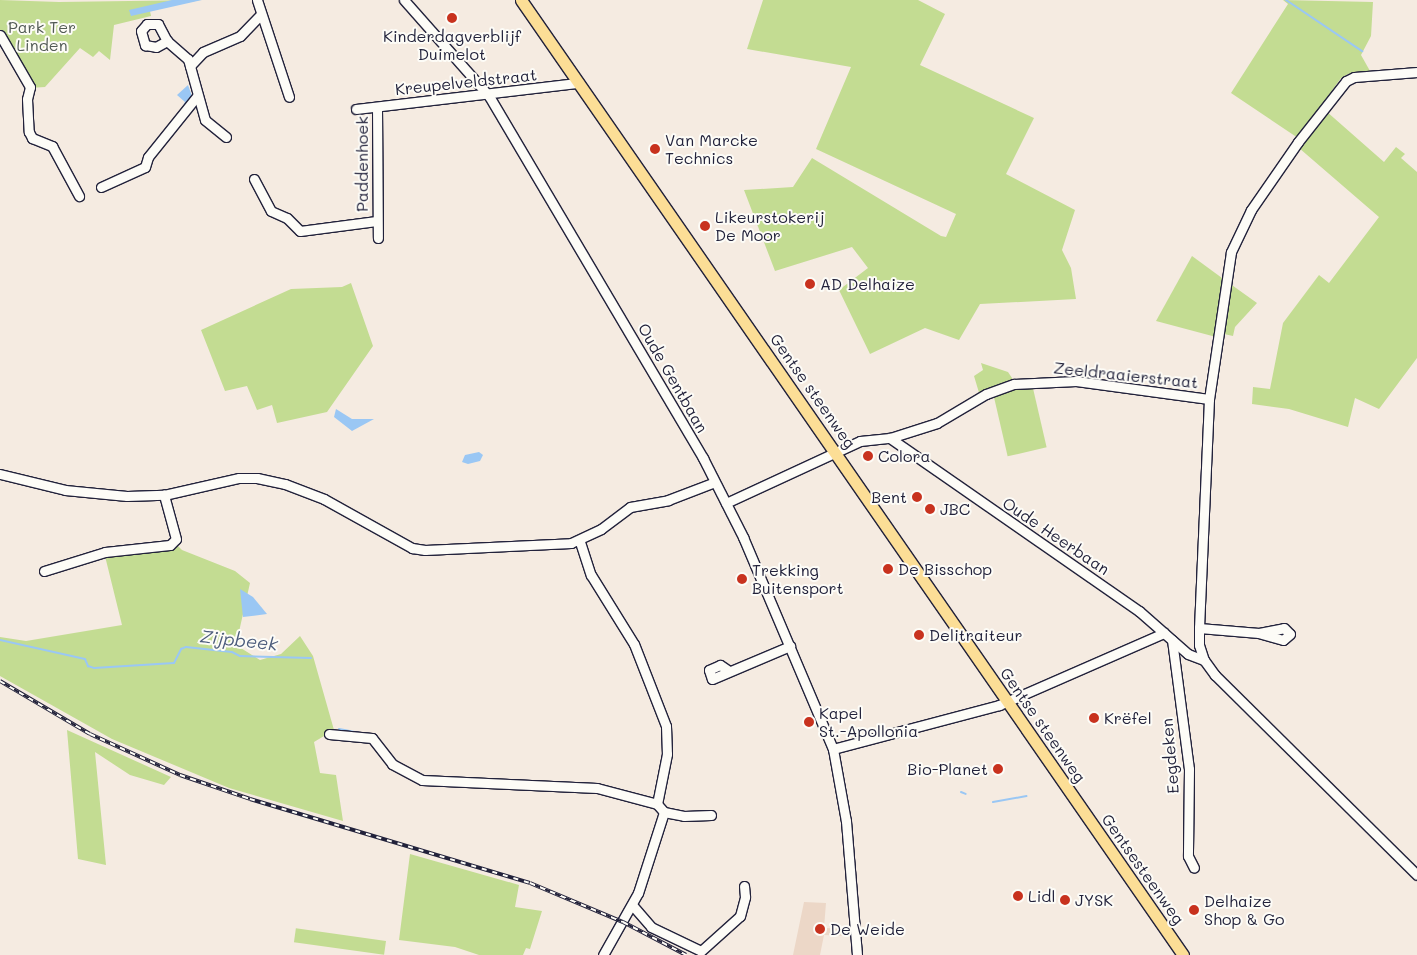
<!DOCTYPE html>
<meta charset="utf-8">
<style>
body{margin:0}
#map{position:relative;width:1417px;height:955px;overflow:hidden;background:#f5ebe1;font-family:Mali,sans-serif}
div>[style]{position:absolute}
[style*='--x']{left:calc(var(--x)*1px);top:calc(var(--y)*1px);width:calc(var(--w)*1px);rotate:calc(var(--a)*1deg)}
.built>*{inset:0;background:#ecd7c7}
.green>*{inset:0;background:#c3dc92;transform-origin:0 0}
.water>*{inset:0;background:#9ac7f4}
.stream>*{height:2px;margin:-1px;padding:0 1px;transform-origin:1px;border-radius:1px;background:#9ac7f4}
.roads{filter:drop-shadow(1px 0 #22223b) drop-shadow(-1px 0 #22223b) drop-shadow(0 1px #22223b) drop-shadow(0 -1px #22223b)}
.minor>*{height:9px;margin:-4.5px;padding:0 4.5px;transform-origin:4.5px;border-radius:4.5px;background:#fdfcf7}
.major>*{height:11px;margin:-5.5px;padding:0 5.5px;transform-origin:5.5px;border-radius:5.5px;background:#fcde96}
.rail>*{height:4px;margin-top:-2px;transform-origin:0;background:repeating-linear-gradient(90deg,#fdfcf7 0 5.5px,#22223b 0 11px);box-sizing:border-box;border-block:1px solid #22223b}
.dots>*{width:14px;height:14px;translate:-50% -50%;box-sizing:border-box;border:2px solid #fdfcf7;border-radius:50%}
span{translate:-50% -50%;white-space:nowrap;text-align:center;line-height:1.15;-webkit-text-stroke:4px #fdfcf7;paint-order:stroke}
.park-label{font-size:16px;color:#525a55}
.poi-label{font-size:16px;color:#22223b}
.left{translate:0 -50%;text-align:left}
.right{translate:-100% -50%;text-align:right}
.street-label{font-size:16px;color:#22223b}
.water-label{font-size:18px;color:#4c5c7c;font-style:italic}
</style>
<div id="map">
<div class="built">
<i style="clip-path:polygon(804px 902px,826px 903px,824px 928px,851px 929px,850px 936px,824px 935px,820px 955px,793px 955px)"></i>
</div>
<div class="green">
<i style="clip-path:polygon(0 0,59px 2px,200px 0,156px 9px,150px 11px,151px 16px,114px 25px,110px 60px,99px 51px,93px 57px,80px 48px,45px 87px,29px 88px,0 36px)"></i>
<i style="clip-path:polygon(763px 0,918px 0,945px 14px,920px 65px,1034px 118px,1006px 174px,1075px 210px,1062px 250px,1071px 268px,1076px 299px,980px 304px,959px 340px,925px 328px,870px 354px,839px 290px,868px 268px,852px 247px,775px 271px,744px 190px,793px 187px,812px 158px,941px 236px,946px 237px,956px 214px,816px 149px,851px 67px,747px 49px)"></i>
<i style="clip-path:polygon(1283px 0,1373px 2px,1371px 36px,1361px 55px,1370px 71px,1348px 74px,1341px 78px,1298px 138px,1231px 93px,1288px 4px)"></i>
<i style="clip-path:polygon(1326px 111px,1384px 162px,1396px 147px,1405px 154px,1401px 158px,1417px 172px,1417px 358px,1379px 409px,1355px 398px,1348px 427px,1289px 409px,1252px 404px,1253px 387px,1270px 389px,1283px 323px,1319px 275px,1329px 283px,1379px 217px,1299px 148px)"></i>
<i style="clip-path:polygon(1192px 256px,1222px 278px,1216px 337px,1156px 321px)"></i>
<i style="clip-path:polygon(351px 283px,373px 346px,327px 412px,277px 423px,272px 405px,257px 410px,247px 386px,225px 391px,201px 330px,291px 289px,342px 287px)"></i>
<i style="clip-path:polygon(1229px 283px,1257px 303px,1235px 327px,1233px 336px,1224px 334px)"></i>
<i style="clip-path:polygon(981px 363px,1008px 372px,1014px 381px,980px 396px,974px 376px,983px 370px)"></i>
<i style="left:1032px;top:384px;width:65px;height:40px;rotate:77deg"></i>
<i style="clip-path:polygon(175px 543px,182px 550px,235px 571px,250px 583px,236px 645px,260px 660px,281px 654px,300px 636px,313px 656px,334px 730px,314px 742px,320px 773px,336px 775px,343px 821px,229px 788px,112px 739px,0 676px,0 637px,26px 641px,122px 625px,104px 552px)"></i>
<i style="clip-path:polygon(67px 730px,171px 777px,164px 785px,130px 775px,95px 752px,106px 865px,78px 859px)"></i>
<i style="clip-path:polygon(410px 854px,519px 885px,515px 907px,542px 911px,530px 949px,526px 948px,523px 955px,479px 955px,455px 947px,399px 940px)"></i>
<i style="left:386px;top:941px;width:14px;height:91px;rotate:98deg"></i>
</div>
<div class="water">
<i style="clip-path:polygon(172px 0,202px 0,131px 16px,129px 10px)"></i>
<i style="clip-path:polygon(188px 85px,192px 96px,182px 108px,185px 102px,177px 95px)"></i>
<i style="clip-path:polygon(336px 409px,352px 419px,374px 419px,352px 431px,334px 417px)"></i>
<i style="clip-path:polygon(479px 452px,483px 455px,480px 461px,468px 464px,462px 462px,465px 455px)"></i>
<i style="clip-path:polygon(240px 589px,253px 597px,267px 614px,243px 617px)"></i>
</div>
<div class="stream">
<i style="--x:1286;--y:0;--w:92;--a:33.9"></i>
<i style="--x:0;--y:640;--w:87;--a:12.6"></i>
<i style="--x:85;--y:659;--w:8;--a:67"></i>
<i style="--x:88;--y:666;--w:6;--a:18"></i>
<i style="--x:94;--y:668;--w:80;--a:-3.6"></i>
<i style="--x:174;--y:663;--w:16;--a:-63"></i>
<i style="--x:181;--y:649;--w:5;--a:-22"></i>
<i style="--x:186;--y:647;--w:46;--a:6.2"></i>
<i style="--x:232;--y:652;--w:9;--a:27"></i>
<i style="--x:240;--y:656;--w:71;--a:1.6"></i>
<i style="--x:339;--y:729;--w:20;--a:11"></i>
<i style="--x:469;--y:778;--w:7;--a:0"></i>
<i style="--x:961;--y:792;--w:5;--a:22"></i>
<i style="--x:993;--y:802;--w:34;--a:-10"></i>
</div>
<div class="roads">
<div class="minor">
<i style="--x:257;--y:0;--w:102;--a:71.7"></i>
<i style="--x:404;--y:0;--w:128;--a:48.5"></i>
<i style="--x:489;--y:96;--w:421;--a:59.4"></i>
<i style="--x:703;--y:458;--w:89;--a:63.1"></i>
<i style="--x:743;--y:537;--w:230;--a:67"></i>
<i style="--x:833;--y:749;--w:73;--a:79.8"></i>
<i style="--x:846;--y:821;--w:134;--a:85.3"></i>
<i style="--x:0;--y:35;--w:60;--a:60"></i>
<i style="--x:30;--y:87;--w:12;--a:104"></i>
<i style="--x:27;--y:99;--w:33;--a:87"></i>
<i style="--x:29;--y:132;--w:7;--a:63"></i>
<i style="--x:32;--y:138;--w:22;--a:22"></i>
<i style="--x:52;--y:146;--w:57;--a:61.6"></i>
<i style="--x:167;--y:41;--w:19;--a:-118"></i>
<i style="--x:158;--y:24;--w:11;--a:180"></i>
<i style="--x:147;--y:24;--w:9;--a:131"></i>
<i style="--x:141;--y:31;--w:15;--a:74"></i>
<i style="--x:145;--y:45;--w:11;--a:10"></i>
<i style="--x:156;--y:47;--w:13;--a:-29"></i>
<i style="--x:167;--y:41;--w:28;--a:41"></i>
<i style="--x:188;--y:59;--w:63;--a:74.4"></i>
<i style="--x:205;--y:120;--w:27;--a:39"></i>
<i style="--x:190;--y:66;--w:19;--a:-47"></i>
<i style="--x:203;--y:52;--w:40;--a:-23.4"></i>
<i style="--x:240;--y:36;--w:30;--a:-46"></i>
<i style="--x:1417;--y:72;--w:63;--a:175.5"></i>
<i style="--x:1354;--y:77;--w:9;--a:153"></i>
<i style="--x:1346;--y:81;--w:78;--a:128.2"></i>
<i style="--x:1298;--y:142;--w:83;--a:124.7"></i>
<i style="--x:1251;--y:210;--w:47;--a:115.5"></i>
<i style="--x:1231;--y:252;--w:149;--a:98.5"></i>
<i style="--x:1209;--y:399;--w:229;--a:92.5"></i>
<i style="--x:1199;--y:628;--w:17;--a:90"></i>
<i style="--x:1199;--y:645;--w:16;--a:72"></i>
<i style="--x:1204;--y:660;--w:19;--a:54"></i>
<i style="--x:1215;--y:675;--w:284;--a:44.7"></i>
<i style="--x:377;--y:107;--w:131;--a:89.6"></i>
<i style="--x:356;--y:109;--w:224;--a:-6.7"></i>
<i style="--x:254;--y:179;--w:36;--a:62"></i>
<i style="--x:271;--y:211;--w:17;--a:24"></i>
<i style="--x:287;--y:218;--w:18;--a:45"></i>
<i style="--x:300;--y:231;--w:77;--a:-7.5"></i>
<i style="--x:101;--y:187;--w:48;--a:-24.4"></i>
<i style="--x:145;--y:167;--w:10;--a:-73"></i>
<i style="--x:148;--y:157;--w:78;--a:-51.2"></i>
<i style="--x:890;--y:438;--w:303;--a:34.8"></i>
<i style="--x:1139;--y:611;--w:65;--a:41.3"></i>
<i style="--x:1188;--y:654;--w:17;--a:21"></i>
<i style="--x:0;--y:474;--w:67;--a:13.8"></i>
<i style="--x:65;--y:490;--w:62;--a:5.5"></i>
<i style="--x:127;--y:496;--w:37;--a:-2"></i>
<i style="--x:164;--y:495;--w:77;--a:-12.8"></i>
<i style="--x:239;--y:478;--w:18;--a:0"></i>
<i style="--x:257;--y:478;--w:29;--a:12"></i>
<i style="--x:285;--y:484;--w:42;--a:21"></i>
<i style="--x:324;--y:499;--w:101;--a:29.1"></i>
<i style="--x:412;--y:548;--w:13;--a:9"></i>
<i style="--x:425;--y:550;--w:146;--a:-2.7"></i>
<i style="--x:571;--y:543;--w:33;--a:-25"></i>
<i style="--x:601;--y:529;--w:36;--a:-37"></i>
<i style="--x:630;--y:507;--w:39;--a:-10"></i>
<i style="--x:668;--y:500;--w:50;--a:-21"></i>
<i style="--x:726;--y:503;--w:148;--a:-24.8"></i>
<i style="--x:860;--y:441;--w:30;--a:-6"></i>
<i style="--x:890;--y:438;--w:49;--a:-17.7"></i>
<i style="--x:937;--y:423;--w:57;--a:-30.6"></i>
<i style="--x:986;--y:394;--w:30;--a:-20"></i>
<i style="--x:1014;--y:384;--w:62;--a:-2.8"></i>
<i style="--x:1076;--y:381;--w:134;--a:7.7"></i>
<i style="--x:580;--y:542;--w:35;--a:72"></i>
<i style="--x:591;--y:575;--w:81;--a:58.1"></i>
<i style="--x:634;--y:644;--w:88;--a:68.7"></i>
<i style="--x:666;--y:726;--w:28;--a:88"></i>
<i style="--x:667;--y:754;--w:51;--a:101.3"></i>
<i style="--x:44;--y:571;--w:64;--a:-17.3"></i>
<i style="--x:105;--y:552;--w:65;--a:-6.1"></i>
<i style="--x:170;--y:545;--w:8;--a:-45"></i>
<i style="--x:176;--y:539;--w:46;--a:-105.3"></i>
<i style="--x:1199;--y:628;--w:60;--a:4.8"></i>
<i style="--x:1259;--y:633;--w:25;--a:-11"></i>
<i style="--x:1284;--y:628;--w:8;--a:45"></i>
<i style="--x:1290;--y:634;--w:9;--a:139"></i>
<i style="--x:1283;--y:640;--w:25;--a:-164"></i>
<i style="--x:1172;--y:640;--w:130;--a:82.5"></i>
<i style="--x:1189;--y:769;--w:87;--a:90.7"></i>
<i style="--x:1188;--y:856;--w:13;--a:63"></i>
<i style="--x:729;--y:671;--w:11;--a:-146"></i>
<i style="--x:720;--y:665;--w:12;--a:156"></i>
<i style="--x:709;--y:670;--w:9;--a:72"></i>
<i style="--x:712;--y:679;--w:85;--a:-22.9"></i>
<i style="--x:329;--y:734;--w:43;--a:5.3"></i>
<i style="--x:372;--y:738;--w:33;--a:52"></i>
<i style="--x:392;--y:764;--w:34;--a:28"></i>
<i style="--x:422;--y:780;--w:175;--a:2.6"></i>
<i style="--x:597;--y:788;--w:62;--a:14.9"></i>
<i style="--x:833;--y:749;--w:172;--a:-14.8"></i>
<i style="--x:999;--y:705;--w:180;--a:-23.6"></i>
<i style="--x:664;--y:812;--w:20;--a:11"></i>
<i style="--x:684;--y:816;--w:27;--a:-2"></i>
<i style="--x:633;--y:906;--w:28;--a:49"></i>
<i style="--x:651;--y:927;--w:55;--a:25.6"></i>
<i style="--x:701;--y:951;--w:52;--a:-41.9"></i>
<i style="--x:740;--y:916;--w:20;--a:-75"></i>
<i style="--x:745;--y:897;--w:11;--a:-95"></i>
<i style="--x:603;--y:955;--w:71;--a:-60.6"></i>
<i style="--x:638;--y:893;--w:85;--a:-72.2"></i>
<i style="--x:664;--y:812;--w:11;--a:-131"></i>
</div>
<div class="major">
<i style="--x:521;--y:0;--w:1162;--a:55.27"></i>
</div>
</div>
<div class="rail">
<i style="--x:0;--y:681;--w:104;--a:30.5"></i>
<i style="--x:90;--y:734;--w:99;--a:24.5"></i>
<i style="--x:180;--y:775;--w:74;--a:18.9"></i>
<i style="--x:250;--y:799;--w:292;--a:16.7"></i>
<i style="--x:530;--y:883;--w:101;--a:22.8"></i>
<i style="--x:623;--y:922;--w:71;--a:27.6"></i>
</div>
<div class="dots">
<i style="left:452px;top:18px;background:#c8321e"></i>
<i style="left:655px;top:149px;background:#c8321e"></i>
<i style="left:705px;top:226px;background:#c8321e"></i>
<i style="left:810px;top:284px;background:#c8321e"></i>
<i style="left:868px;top:456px;background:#c8321e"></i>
<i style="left:917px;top:497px;background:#c8321e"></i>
<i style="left:930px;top:509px;background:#c8321e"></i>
<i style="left:888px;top:569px;background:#c8321e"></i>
<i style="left:742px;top:579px;background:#c8321e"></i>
<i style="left:919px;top:635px;background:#c8321e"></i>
<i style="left:1094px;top:718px;background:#c8321e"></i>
<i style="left:809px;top:722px;background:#c8321e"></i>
<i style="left:998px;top:769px;background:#c8321e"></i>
<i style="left:1018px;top:896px;background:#c8321e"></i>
<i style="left:1065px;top:900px;background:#c8321e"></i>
<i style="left:1194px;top:910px;background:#c8321e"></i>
<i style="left:820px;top:929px;background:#c8321e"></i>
</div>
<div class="park-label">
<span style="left:42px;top:36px">Park Ter<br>Linden</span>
</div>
<div class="poi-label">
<span style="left:452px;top:45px">Kinderdagverblijf<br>Duimelot</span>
<span class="left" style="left:665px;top:149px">Van Marcke<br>Technics</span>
<span class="left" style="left:715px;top:226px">Likeurstokerij<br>De Moor</span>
<span class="left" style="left:820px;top:284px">AD Delhaize</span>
<span class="left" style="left:878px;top:456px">Colora</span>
<span class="right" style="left:907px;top:497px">Bent</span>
<span class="left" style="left:940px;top:509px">JBC</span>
<span class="left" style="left:898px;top:569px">De Bisschop</span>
<span class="left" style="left:752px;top:579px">Trekking<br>Buitensport</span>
<span class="left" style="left:929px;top:635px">Delitraiteur</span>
<span class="left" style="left:819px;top:722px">Kapel<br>St.-Apollonia</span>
<span class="left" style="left:1104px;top:718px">Krëfel</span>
<span class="right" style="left:988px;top:769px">Bio-Planet</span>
<span class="left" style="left:1028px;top:896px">Lidl</span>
<span class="left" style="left:1075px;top:900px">JYSK</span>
<span class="left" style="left:1204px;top:910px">Delhaize<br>Shop &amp; Go</span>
<span class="left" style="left:830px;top:929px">De Weide</span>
</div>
<div class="street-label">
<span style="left:466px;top:82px;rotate:-6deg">Kreupelveldstraat</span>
<span style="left:362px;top:164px;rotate:-90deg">Paddenhoek</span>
<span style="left:1126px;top:375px;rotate:6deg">Zeeldraaierstraat</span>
<span style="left:673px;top:378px;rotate:60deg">Oude Gentbaan</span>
<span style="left:813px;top:391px;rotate:55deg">Gentse steenweg</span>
<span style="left:1056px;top:536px;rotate:34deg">Oude Heerbaan</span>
<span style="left:1043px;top:725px;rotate:55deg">Gentse steenweg</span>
<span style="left:1170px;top:756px;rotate:-95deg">Eegdeken</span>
<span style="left:1143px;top:869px;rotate:55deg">Gentsesteenweg</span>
</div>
<div class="water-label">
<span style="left:239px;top:640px;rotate:6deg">Zijpbeek</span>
</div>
</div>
